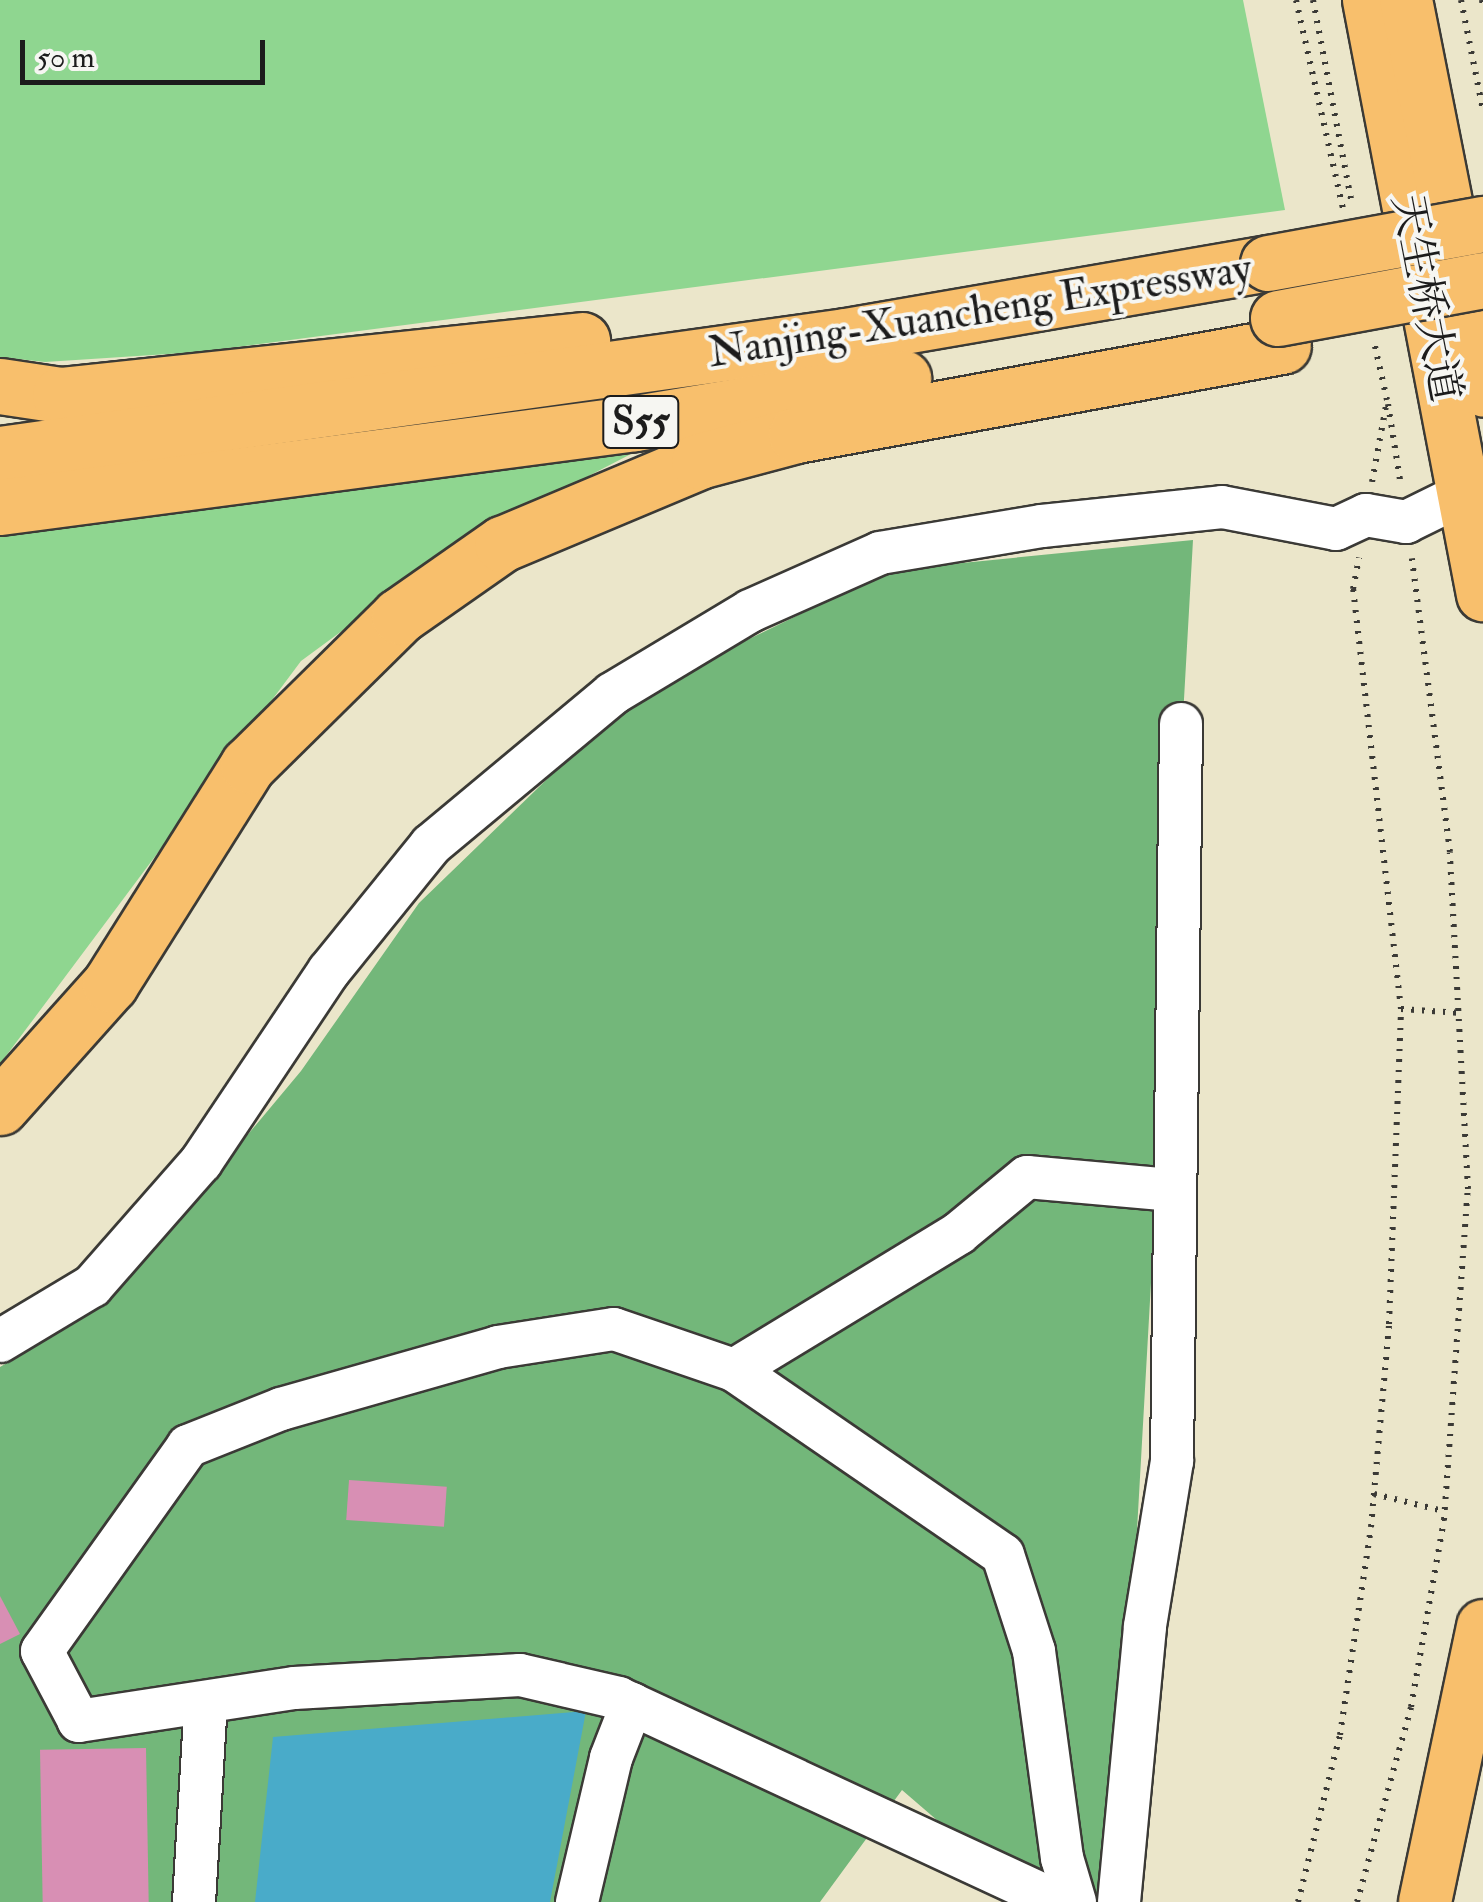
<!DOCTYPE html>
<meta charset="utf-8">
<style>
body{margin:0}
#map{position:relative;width:1483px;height:1902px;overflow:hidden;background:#ebe6ca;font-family:"IM FELL Double Pica","Noto Serif SC",serif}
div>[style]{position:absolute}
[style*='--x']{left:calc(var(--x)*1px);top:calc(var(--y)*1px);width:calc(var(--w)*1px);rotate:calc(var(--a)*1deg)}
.green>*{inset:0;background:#8fd690}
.forest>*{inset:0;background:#73b77a}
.water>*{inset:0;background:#49abc9}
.building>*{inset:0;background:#d88fb4;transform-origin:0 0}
.path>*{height:6px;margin-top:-3px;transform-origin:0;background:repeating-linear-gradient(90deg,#3b3a36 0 2.5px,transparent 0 10.5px)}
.roads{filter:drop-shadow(2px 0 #3b3a36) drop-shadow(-2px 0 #3b3a36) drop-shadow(0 2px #3b3a36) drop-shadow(0 -2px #3b3a36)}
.minor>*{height:42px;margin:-21px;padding:0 21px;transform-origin:21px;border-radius:21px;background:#fff}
.major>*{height:52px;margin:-26px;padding:0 26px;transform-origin:26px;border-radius:26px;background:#f8bf6c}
.highway>*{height:55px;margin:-27.5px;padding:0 27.5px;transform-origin:27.5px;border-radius:27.5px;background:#f8bf6c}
.bridges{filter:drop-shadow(2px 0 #3b3a36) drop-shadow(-2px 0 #3b3a36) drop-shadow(0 2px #3b3a36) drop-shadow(0 -2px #3b3a36)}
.highway-bridge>*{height:55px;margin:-27.5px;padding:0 27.5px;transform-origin:27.5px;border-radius:27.5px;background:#f8bf6c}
span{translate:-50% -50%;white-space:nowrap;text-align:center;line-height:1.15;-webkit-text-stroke:8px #f6f6f2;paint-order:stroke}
.shield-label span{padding:2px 8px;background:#f6f6f2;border:2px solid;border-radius:8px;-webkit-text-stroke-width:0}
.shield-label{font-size:40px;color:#1c1c1c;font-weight:700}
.street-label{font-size:42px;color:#1c1c1c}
.scale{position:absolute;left:20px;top:40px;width:245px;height:45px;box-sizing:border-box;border:5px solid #1c1c1c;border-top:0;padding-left:12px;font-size:30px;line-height:35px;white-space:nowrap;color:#1c1c1c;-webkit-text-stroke:8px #f6f6f2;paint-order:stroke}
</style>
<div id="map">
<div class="green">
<i style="clip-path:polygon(0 0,1243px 0,1285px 210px,199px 352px,45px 362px,0 357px)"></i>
<i style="clip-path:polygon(656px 441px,467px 539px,301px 661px,0 1064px,0 532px)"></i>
</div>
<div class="forest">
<i style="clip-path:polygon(1193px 540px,1116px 1902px,1032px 1902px,902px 1790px,820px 1902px,0 1902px,0 1367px,106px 1304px,301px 1071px,419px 903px,634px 695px,891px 570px)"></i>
</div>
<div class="water">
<i style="clip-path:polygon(586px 1711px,550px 1902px,255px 1902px,273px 1737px)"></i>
</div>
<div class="building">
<i style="left:349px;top:1480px;width:98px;height:40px;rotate:4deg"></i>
<i style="clip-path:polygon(0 1596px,20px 1634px,0 1644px)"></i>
<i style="left:146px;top:1748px;width:154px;height:106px;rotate:89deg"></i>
</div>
<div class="path">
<i style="--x:1296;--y:0;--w:213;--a:77.3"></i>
<i style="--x:1313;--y:0;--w:209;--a:79.2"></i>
<i style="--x:1461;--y:0;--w:112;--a:78.7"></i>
<i style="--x:1482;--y:0;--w:8;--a:83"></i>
<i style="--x:1388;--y:404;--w:83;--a:81"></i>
<i style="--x:1372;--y:482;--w:83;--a:-79.6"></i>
<i style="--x:1387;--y:400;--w:59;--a:-102.6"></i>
<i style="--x:1401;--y:1009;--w:60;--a:3.8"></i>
<i style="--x:1374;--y:1494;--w:72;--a:13.7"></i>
<i style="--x:1298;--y:1902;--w:172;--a:-75.9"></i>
<i style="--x:1340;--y:1735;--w:210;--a:-81.5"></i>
<i style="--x:1371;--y:1527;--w:204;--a:-84.9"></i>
<i style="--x:1389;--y:1324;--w:315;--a:-87.8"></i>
<i style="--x:1401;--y:1009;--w:423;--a:-96.5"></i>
<i style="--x:1353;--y:589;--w:32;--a:-79"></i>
<i style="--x:1357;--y:1902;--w:202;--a:-74.5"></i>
<i style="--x:1411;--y:1707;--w:190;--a:-80"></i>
<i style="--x:1444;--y:1520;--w:332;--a:-85.9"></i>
<i style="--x:1468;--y:1189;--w:337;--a:-93.1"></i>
<i style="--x:1450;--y:852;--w:296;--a:-97.4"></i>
</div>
<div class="roads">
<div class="minor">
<i style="--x:0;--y:1341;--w:107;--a:-30.9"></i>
<i style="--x:92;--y:1286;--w:165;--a:-48.7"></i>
<i style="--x:201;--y:1162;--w:230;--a:-56.2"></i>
<i style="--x:329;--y:971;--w:162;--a:-51"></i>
<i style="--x:431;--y:845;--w:236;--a:-39.8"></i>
<i style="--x:612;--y:694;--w:161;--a:-31"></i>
<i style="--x:750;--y:611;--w:142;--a:-24"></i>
<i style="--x:880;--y:553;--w:164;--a:-9.5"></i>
<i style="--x:1042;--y:526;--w:181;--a:-6"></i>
<i style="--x:1222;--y:507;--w:116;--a:10.9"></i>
<i style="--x:1336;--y:529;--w:33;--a:-25"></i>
<i style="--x:1366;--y:515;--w:41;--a:9.9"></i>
<i style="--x:1406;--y:522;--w:64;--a:-26.2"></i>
<i style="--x:734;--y:1370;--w:263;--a:-31.3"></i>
<i style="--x:959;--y:1233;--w:88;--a:-39.5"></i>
<i style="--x:1027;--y:1177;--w:147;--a:5.1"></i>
<i style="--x:194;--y:1902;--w:200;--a:-86.6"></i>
<i style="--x:577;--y:1902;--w:148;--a:-76.7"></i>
<i style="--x:611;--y:1758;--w:58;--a:-68.7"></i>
<i style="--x:1058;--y:1902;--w:484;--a:-155.1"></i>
<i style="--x:619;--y:1698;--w:102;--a:-166.9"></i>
<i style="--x:520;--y:1675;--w:226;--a:176.7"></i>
<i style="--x:294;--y:1688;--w:218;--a:171.3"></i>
<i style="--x:79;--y:1721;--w:79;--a:-117.9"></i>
<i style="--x:42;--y:1651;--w:252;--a:-54.5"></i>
<i style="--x:188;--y:1446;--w:100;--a:-21.7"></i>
<i style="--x:281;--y:1409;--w:226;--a:-15.9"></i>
<i style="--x:498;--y:1347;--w:117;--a:-8.8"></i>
<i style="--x:614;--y:1329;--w:127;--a:18.9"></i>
<i style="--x:734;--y:1370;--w:326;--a:34.5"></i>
<i style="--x:1003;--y:1555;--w:101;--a:72.1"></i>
<i style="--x:1034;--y:1651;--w:209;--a:82.3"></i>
<i style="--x:1062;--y:1858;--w:46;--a:73.5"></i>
<i style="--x:1119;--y:1902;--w:277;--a:-84.6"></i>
<i style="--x:1145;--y:1626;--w:167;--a:-80.7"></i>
<i style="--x:1172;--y:1461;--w:737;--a:-89.3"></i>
</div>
<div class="major">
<i style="--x:1369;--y:0;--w:606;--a:79.15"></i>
<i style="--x:1406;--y:0;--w:398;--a:78.8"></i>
<i style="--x:1425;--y:1902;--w:282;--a:-78.1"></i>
</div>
<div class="highway">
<i style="--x:0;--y:386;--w:61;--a:8.5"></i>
<i style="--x:60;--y:395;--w:525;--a:-6.01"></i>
<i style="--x:0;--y:454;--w:854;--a:-7.94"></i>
<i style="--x:846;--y:336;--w:428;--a:-9.8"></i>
<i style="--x:0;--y:507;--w:641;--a:-7.54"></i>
<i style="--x:635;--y:423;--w:272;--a:-9.5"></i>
<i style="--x:0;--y:1107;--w:165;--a:-48.2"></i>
<i style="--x:110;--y:984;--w:259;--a:-57.8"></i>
<i style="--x:248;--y:765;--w:212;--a:-44.6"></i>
<i style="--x:399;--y:616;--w:126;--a:-35"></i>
<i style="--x:502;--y:544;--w:214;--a:-22.8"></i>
<i style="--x:699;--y:461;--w:100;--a:-15"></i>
<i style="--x:796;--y:435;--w:495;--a:-10.4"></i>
</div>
</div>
<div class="bridges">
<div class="highway-bridge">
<i style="--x:1268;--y:263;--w:219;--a:-10.3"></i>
<i style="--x:1278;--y:318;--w:208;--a:-10.5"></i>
</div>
</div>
<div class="shield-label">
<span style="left:641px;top:422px">S55</span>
</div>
<div class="street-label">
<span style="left:1426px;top:298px;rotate:79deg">天生桥大道</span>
<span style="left:980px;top:311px;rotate:-9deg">Nanjing-Xuancheng Expressway</span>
</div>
<div class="scale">50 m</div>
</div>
